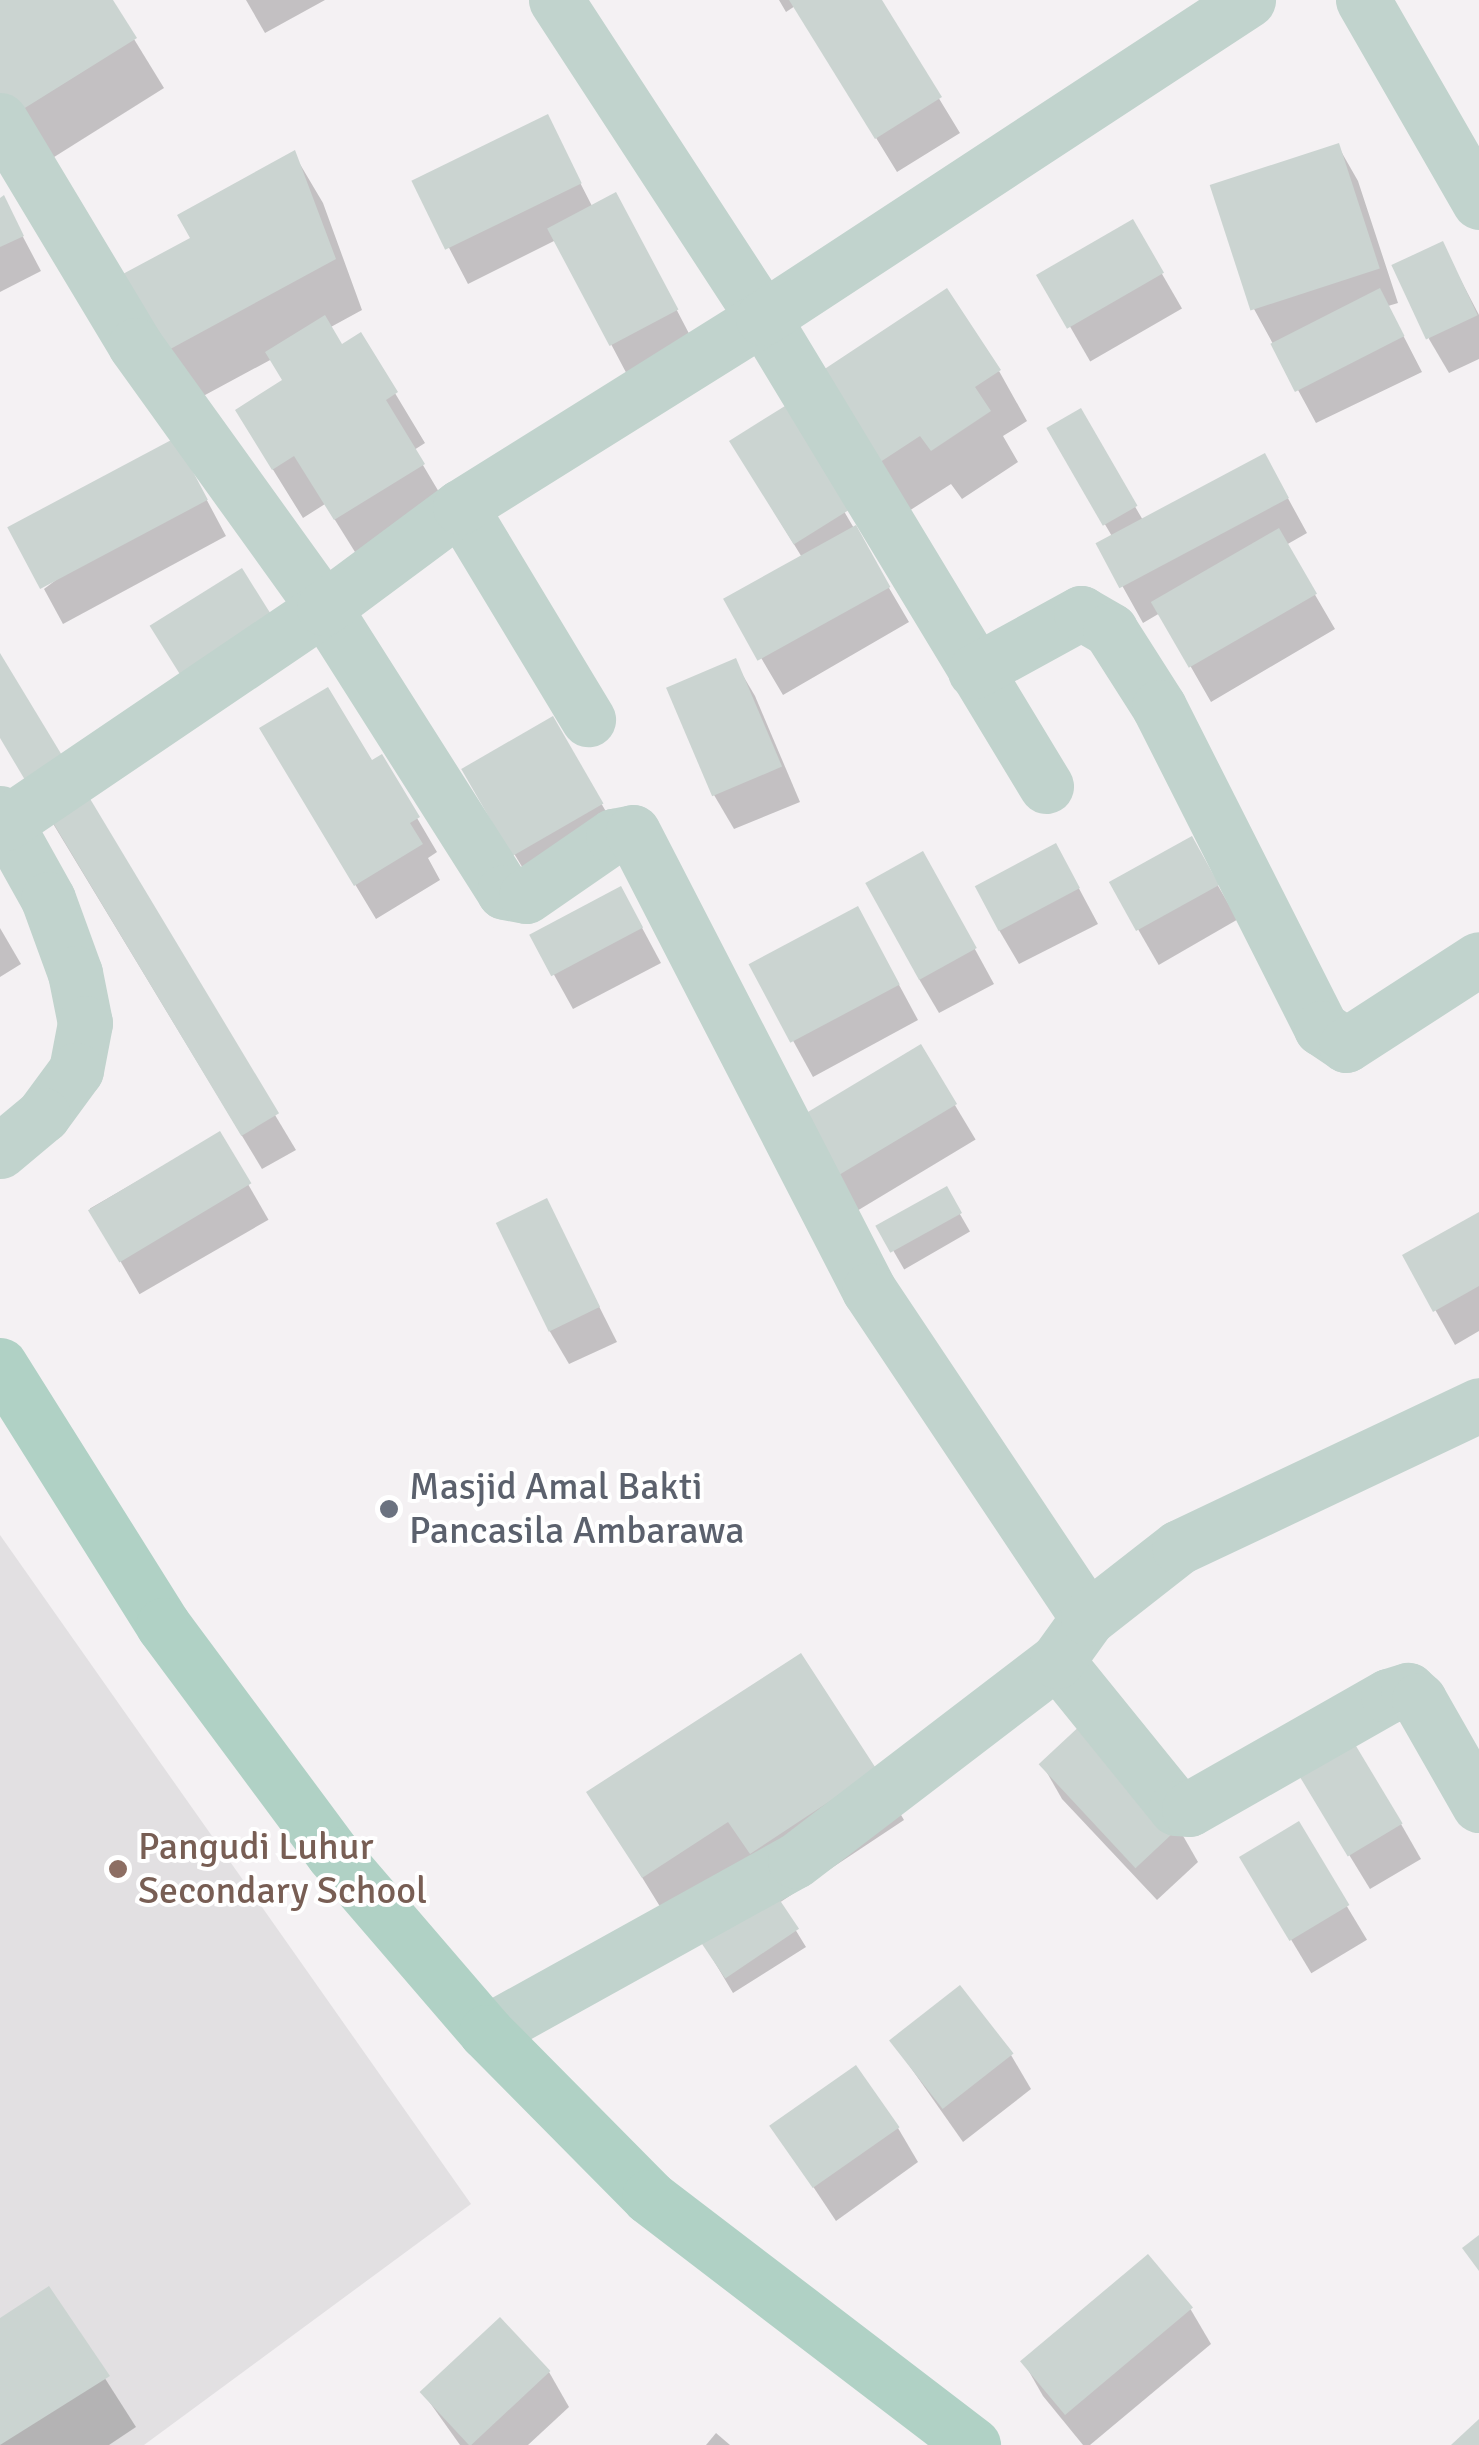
<!DOCTYPE html>
<style>
body{margin:0}
#map{position:relative;width:1479px;height:2445px;overflow:hidden;background:#f4f1f3;font-family:Signika,sans-serif}
div>[style]{position:absolute}
[style*='--x']{left:calc(var(--x)*1px);top:calc(var(--y)*1px);width:calc(var(--w)*1px);rotate:calc(var(--a)*1deg)}
.education>*{inset:0;background:#e2e0e2}
.shadow>*{inset:0;background:#0003;transform-origin:0 0}
.building>*{inset:0;background:#cbd4d1;transform-origin:0 0}
.minor>*{height:55px;margin:-27.5px;padding:0 27.5px;transform-origin:27.5px;border-radius:27.5px;background:#c1d3cd}
.major>*{height:55px;margin:-27.5px;padding:0 27.5px;transform-origin:27.5px;border-radius:27.5px;background:#b0d1c5}
.dots>*{width:28px;height:28px;translate:-50% -50%;box-sizing:border-box;border:5px solid #fff;border-radius:50%}
span{translate:-50% -50%;white-space:nowrap;text-align:center;line-height:1.15;-webkit-text-stroke:8px #fff;paint-order:stroke}
.worship-label{font-size:38px;color:#5b616d}
.left{translate:0 -50%;text-align:left}
.education-label{font-size:38px;color:#785e54}
</style>
<div id="map">
<div class="education">
<i style="clip-path:polygon(0 1535px,471px 2204px,144px 2445px,0 2445px)"></i>
</div>
<div class="shadow">
<i style="clip-path:polygon(0 0,110px 0,164px 88px,43px 164px,0 95px)"></i>
<i style="clip-path:polygon(246px 0,325px 0,265px 33px)"></i>
<i style="clip-path:polygon(779px 0,879px 0,960px 133px,897px 172px,795px 6px,786px 12px)"></i>
<i style="clip-path:polygon(547px 118px,592px 206px,635px 230px,695px 345px,630px 380px,556px 240px,468px 284px,415px 183px)"></i>
<i style="clip-path:polygon(1338px 146px,1358px 181px,1398px 303px,1388px 306px,1422px 372px,1316px 423px,1254px 309px,1213px 188px)"></i>
<i style="clip-path:polygon(294px 154px,323px 203px,362px 310px,329px 328px,342px 348px,360px 335px,425px 443px,414px 450px,452px 514px,365px 568px,325px 504px,303px 518px,267px 460px,285px 382px,272px 359px,194px 401px,165px 352px,193px 239px)"></i>
<i style="clip-path:polygon(3px 199px,41px 271px,0 292px,0 200px)"></i>
<i style="left:1132px;top:222px;width:100px;height:106px;rotate:60deg"></i>
<i style="clip-path:polygon(1442px 244px,1479px 315px,1479px 359px,1449px 373px,1429px 339px)"></i>
<i style="clip-path:polygon(999px 371px,1027px 421px,1003px 436px,1018px 462px,962px 499px,951px 484px,898px 518px,840px 430px)"></i>
<i style="clip-path:polygon(784px 409px,909px 622px,783px 695px,728px 602px,803px 559px,752px 476px)"></i>
<i style="clip-path:polygon(1080px 412px,1144px 522px,1284px 491px,1307px 533px,1286px 545px,1335px 629px,1211px 702px,1160px 613px,1143px 623px,1100px 546px,1113px 538px,1049px 429px)"></i>
<i style="clip-path:polygon(194px 476px,226px 536px,63px 624px,44px 589px)"></i>
<i style="clip-path:polygon(0 657px,296px 1150px,262px 1169px,0 736px)"></i>
<i style="clip-path:polygon(735px 662px,755px 696px,800px 802px,734px 829px,714px 795px)"></i>
<i style="clip-path:polygon(552px 719px,622px 839px,539px 895px,483px 802px)"></i>
<i style="clip-path:polygon(282px 763px,371px 764px,417px 818px,437px 852px,428px 858px,440px 880px,376px 919px)"></i>
<i style="left:1191px;top:839px;width:93px;height:91px;rotate:60deg"></i>
<i style="clip-path:polygon(1075px 881px,1098px 924px,1019px 964px,999px 930px)"></i>
<i style="clip-path:polygon(942px 889px,994px 984px,939px 1013px,919px 979px)"></i>
<i style="clip-path:polygon(640px 924px,661px 963px,573px 1009px,533px 937px)"></i>
<i style="clip-path:polygon(0 928px,21px 964px,0 977px)"></i>
<i style="clip-path:polygon(877px 944px,918px 1020px,813px 1077px,752px 966px)"></i>
<i style="left:920px;top:1047px;width:108px;height:141px;rotate:59deg"></i>
<i style="left:219px;top:1134px;width:99px;height:149px;rotate:60deg"></i>
<i style="left:946px;top:1190px;width:48px;height:76px;rotate:60deg"></i>
<i style="clip-path:polygon(546px 1201px,617px 1342px,569px 1364px,549px 1330px)"></i>
<i style="clip-path:polygon(1479px 1215px,1479px 1331px,1455px 1345px,1405px 1256px)"></i>
<i style="clip-path:polygon(1042px 1764px,1178px 1827px,1198px 1862px,1157px 1900px,1062px 1799px)"></i>
<i style="clip-path:polygon(875px 1771px,904px 1820px,779px 1903px,806px 1947px,733px 1993px,702px 1941px,672px 1926px,590px 1793px)"></i>
<i style="clip-path:polygon(1315px 1799px,1401px 1824px,1421px 1859px,1370px 1889px)"></i>
<i style="left:1298px;top:1825px;width:134px;height:65px;rotate:59deg"></i>
<i style="clip-path:polygon(892px 2041px,1011px 2055px,1031px 2089px,963px 2142px)"></i>
<i style="clip-path:polygon(774px 2128px,898px 2128px,918px 2162px,836px 2221px)"></i>
<i style="clip-path:polygon(1148px 2257px,1191px 2310px,1211px 2344px,1090px 2445px,1083px 2445px,1043px 2396px,1023px 2361px)"></i>
<i style="clip-path:polygon(48px 2289px,136px 2427px,109px 2445px,0 2445px,0 2321px)"></i>
<i style="clip-path:polygon(549px 2372px,569px 2407px,528px 2445px,460px 2445px,423px 2393px)"></i>
<i style="clip-path:polygon(716px 2433px,730px 2445px,706px 2445px)"></i>
</div>
<div class="building">
<i style="clip-path:polygon(0 0,113px 0,137px 38px,12px 116px,0 96px)"></i>
<i style="clip-path:polygon(789px 0,882px 0,942px 97px,875px 139px)"></i>
<i style="left:548px;top:114px;width:77px;height:152px;rotate:64deg"></i>
<i style="left:1339px;top:143px;width:132px;height:136px;rotate:72deg"></i>
<i style="clip-path:polygon(295px 150px,336px 259px,163px 353px,121px 275px,190px 238px,177px 215px)"></i>
<i style="left:616px;top:192px;width:133px;height:78px;rotate:62deg"></i>
<i style="clip-path:polygon(4px 195px,24px 236px,0 247px,0 198px)"></i>
<i style="left:1133px;top:219px;width:62px;height:112px;rotate:60deg"></i>
<i style="left:1443px;top:241px;width:82px;height:57px;rotate:65deg"></i>
<i style="clip-path:polygon(947px 288px,1001px 370px,975px 387px,991px 411px,931px 451px,920px 436px,868px 470px,808px 380px)"></i>
<i style="left:1380px;top:288px;width:54px;height:123px;rotate:63deg"></i>
<i style="clip-path:polygon(325px 315px,342px 344px,361px 332px,398px 392px,386px 400px,425px 464px,334px 520px,294px 456px,272px 470px,235px 410px,282px 380px,265px 352px)"></i>
<i style="left:785px;top:406px;width:122px;height:66px;rotate:58deg"></i>
<i style="left:1081px;top:408px;width:113px;height:40px;rotate:60deg"></i>
<i style="left:175px;top:438px;width:70px;height:190px;rotate:62deg"></i>
<i style="left:1265px;top:453px;width:51px;height:192px;rotate:62deg"></i>
<i style="left:856px;top:525px;width:71px;height:152px;rotate:61deg"></i>
<i style="left:1279px;top:528px;width:76px;height:148px;rotate:60deg"></i>
<i style="left:242px;top:568px;width:57px;height:109px;rotate:58deg"></i>
<i style="clip-path:polygon(0 653px,63px 757px,25px 780px,0 738px)"></i>
<i style="left:736px;top:658px;width:118px;height:76px;rotate:67deg"></i>
<i style="clip-path:polygon(328px 687px,372px 760px,382px 754px,420px 817px,410px 823px,423px 844px,354px 886px,259px 728px)"></i>
<i style="left:553px;top:716px;width:101px;height:106px;rotate:60deg"></i>
<i style="left:89px;top:797px;width:369px;height:44px;rotate:59deg"></i>
<i style="left:1192px;top:836px;width:56px;height:95px;rotate:61deg"></i>
<i style="left:1056px;top:843px;width:51px;height:92px;rotate:62deg"></i>
<i style="left:923px;top:851px;width:111px;height:66px;rotate:61deg"></i>
<i style="left:621px;top:886px;width:47px;height:104px;rotate:62deg"></i>
<i style="left:858px;top:906px;width:89px;height:124px;rotate:62deg"></i>
<i style="left:921px;top:1044px;width:70px;height:147px;rotate:59deg"></i>
<i style="left:220px;top:1131px;width:61px;height:154px;rotate:59deg"></i>
<i style="left:947px;top:1186px;width:31px;height:82px;rotate:61deg"></i>
<i style="left:547px;top:1198px;width:121px;height:57px;rotate:64deg"></i>
<i style="clip-path:polygon(1479px 1212px,1479px 1286px,1433px 1312px,1402px 1255px)"></i>
<i style="clip-path:polygon(801px 1653px,877px 1770px,750px 1854px,728px 1822px,642px 1878px,586px 1792px)"></i>
<i style="left:1084px;top:1722px;width:142px;height:62px;rotate:47deg"></i>
<i style="left:1347px;top:1731px;width:108px;height:64px;rotate:59deg"></i>
<i style="left:1299px;top:1821px;width:98px;height:70px;rotate:59deg"></i>
<i style="left:775px;top:1893px;width:43px;height:89px;rotate:56deg"></i>
<i style="left:960px;top:1985px;width:87px;height:90px;rotate:52deg"></i>
<i style="left:856px;top:2065px;width:76px;height:106px;rotate:55deg"></i>
<i style="clip-path:polygon(1479px 2235px,1479px 2271px,1462px 2248px)"></i>
<i style="left:1148px;top:2254px;width:70px;height:167px;rotate:50deg"></i>
<i style="clip-path:polygon(49px 2286px,110px 2376px,0 2445px,0 2318px)"></i>
<i style="left:500px;top:2317px;width:74px;height:110px;rotate:47deg"></i>
<i style="clip-path:polygon(1479px 2419px,1479px 2445px,1451px 2445px)"></i>
</div>
<div class="minor">
<i style="--x:556;--y:0;--w:379;--a:56.9"></i>
<i style="--x:763;--y:318;--w:547;--a:58.84"></i>
<i style="--x:1363;--y:0;--w:233;--a:60.1"></i>
<i style="--x:0;--y:120;--w:262;--a:59"></i>
<i style="--x:135;--y:345;--w:324;--a:54.3"></i>
<i style="--x:324;--y:608;--w:336;--a:57.6"></i>
<i style="--x:504;--y:892;--w:22;--a:10"></i>
<i style="--x:526;--y:896;--w:106;--a:-34.6"></i>
<i style="--x:613;--y:836;--w:20;--a:-11"></i>
<i style="--x:633;--y:832;--w:515;--a:62.74"></i>
<i style="--x:869;--y:1290;--w:394;--a:56.3"></i>
<i style="--x:460;--y:507;--w:248;--a:58.9"></i>
<i style="--x:975;--y:671;--w:121;--a:-28.7"></i>
<i style="--x:1081;--y:613;--w:34;--a:30"></i>
<i style="--x:1110;--y:630;--w:91;--a:57.5"></i>
<i style="--x:1159;--y:707;--w:360;--a:63.2"></i>
<i style="--x:1321;--y:1028;--w:30;--a:34"></i>
<i style="--x:1346;--y:1045;--w:158;--a:-32.9"></i>
<i style="--x:0;--y:813;--w:98;--a:60.8"></i>
<i style="--x:48;--y:899;--w:79;--a:70"></i>
<i style="--x:75;--y:973;--w:51;--a:78.7"></i>
<i style="--x:85;--y:1023;--w:48;--a:100.8"></i>
<i style="--x:76;--y:1070;--w:56;--a:126.3"></i>
<i style="--x:43;--y:1115;--w:56;--a:140.1"></i>
<i style="--x:6;--y:823;--w:384;--a:-34.1"></i>
<i style="--x:324;--y:608;--w:169;--a:-36.6"></i>
<i style="--x:460;--y:507;--w:357;--a:-32"></i>
<i style="--x:763;--y:318;--w:580;--a:-33.25"></i>
<i style="--x:1057;--y:1661;--w:189;--a:51"></i>
<i style="--x:1176;--y:1808;--w:13;--a:4"></i>
<i style="--x:1189;--y:1809;--w:229;--a:-29.6"></i>
<i style="--x:1388;--y:1696;--w:21;--a:-17"></i>
<i style="--x:1408;--y:1690;--w:15;--a:42"></i>
<i style="--x:1419;--y:1700;--w:121;--a:60.3"></i>
<i style="--x:486;--y:2032;--w:353;--a:-29"></i>
<i style="--x:795;--y:1861;--w:330;--a:-37.4"></i>
<i style="--x:1057;--y:1661;--w:53;--a:-54.2"></i>
<i style="--x:1088;--y:1618;--w:115;--a:-38"></i>
<i style="--x:1179;--y:1547;--w:332;--a:-25.3"></i>
</div>
<div class="major">
<i style="--x:0;--y:1365;--w:307;--a:57.9"></i>
<i style="--x:163;--y:1625;--w:285;--a:53.4"></i>
<i style="--x:333;--y:1854;--w:235;--a:49.3"></i>
<i style="--x:486;--y:2032;--w:232;--a:45.3"></i>
<i style="--x:649;--y:2197;--w:408;--a:37.4"></i>
</div>
<div class="dots">
<i style="left:389px;top:1509px;background:#6b7280"></i>
<i style="left:118px;top:1869px;background:#8d6e63"></i>
</div>
<div class="worship-label">
<span class="left" style="left:409px;top:1509px">Masjid Amal Bakti<br>Pancasila Ambarawa</span>
</div>
<div class="education-label">
<span class="left" style="left:138px;top:1869px">Pangudi Luhur<br>Secondary School</span>
</div>
</div>
